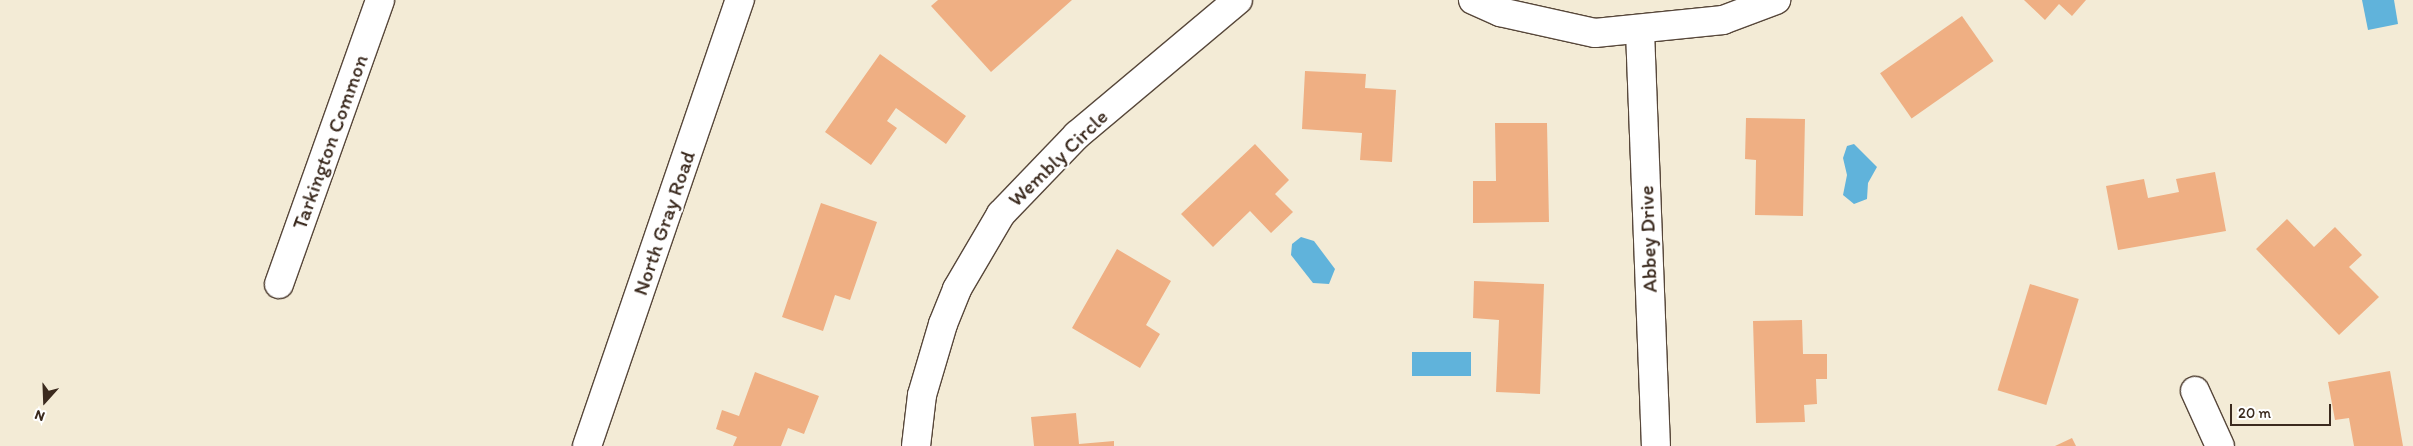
<!DOCTYPE html>
<style>
body{margin:0}
#map{position:relative;width:2413px;height:446px;overflow:hidden;background:#f3ebd6;font-family:Itim,sans-serif}
div>[style]{position:absolute}
[style*='--x']{left:calc(var(--x)*1px);top:calc(var(--y)*1px);width:calc(var(--w)*1px);rotate:calc(var(--a)*1deg)}
.water>*{inset:0;background:#60b3db;transform-origin:0 0}
.building>*{inset:0;background:#efaf83;transform-origin:0 0}
.roads{filter:drop-shadow(1px 0 #57473a) drop-shadow(-1px 0 #57473a) drop-shadow(0 1px #57473a) drop-shadow(0 -1px #57473a)}
.minor>*{height:28px;margin:-14px;padding:0 14px;transform-origin:14px;border-radius:14px;background:#fff}
span{translate:-50% -50%;white-space:nowrap;text-align:center;line-height:1.15;-webkit-text-stroke:4px #fff;paint-order:stroke}
.street-label{font-size:21px;color:#3b2a1e}
.north{position:absolute;left:20px;top:376px;width:50px;height:50px;-webkit-text-stroke:4px #fff;paint-order:stroke;rotate:200deg;font-size:14px;font-weight:700;line-height:20px;text-align:center;color:#3b2a1e}
.north::after{content:'';display:block;margin:auto;width:18px;height:22px;background:#3b2a1e;clip-path:polygon(50% 0,100% 100%,50% 72%,0 100%)}
.scale{position:absolute;left:2230px;top:404px;width:101px;height:22px;box-sizing:border-box;border:2px solid #3b2a1e;border-top:0;padding-left:6px;font-size:15px;line-height:18px;white-space:nowrap;color:#3b2a1e;-webkit-text-stroke:4px #fff;paint-order:stroke}
</style>
<div id="map">
<div class="water">
<i style="clip-path:polygon(2362px 0,2394px 0,2398px 24px,2368px 30px)"></i>
<i style="clip-path:polygon(1854px 144px,1877px 167px,1868px 183px,1867px 199px,1854px 204px,1843px 195px,1847px 175px,1843px 158px,1847px 146px)"></i>
<i style="clip-path:polygon(1301px 237px,1314px 241px,1335px 269px,1329px 284px,1313px 283px,1291px 255px,1292px 244px)"></i>
<i style="left:1471px;top:352px;width:24px;height:59px;rotate:90deg"></i>
</div>
<div class="building">
<i style="clip-path:polygon(938px 0,1072px 0,991px 72px,931px 6px)"></i>
<i style="clip-path:polygon(2024px 0,2086px 0,2072px 16px,2059px 4px,2045px 20px)"></i>
<i style="left:1962px;top:16px;width:55px;height:100px;rotate:55deg"></i>
<i style="clip-path:polygon(880px 54px,966px 116px,946px 144px,896px 108px,887px 121px,897px 128px,871px 165px,825px 132px)"></i>
<i style="clip-path:polygon(1305px 71px,1366px 74px,1365px 88px,1396px 90px,1392px 162px,1360px 160px,1362px 133px,1302px 129px)"></i>
<i style="clip-path:polygon(1746px 118px,1805px 119px,1803px 216px,1755px 215px,1756px 160px,1745px 159px)"></i>
<i style="clip-path:polygon(1495px 123px,1547px 123px,1549px 222px,1473px 223px,1473px 181px,1496px 181px)"></i>
<i style="clip-path:polygon(1255px 144px,1289px 180px,1275px 194px,1293px 212px,1271px 233px,1250px 211px,1213px 247px,1181px 214px)"></i>
<i style="clip-path:polygon(2215px 172px,2226px 231px,2118px 250px,2106px 186px,2144px 179px,2148px 198px,2179px 192px,2176px 179px)"></i>
<i style="clip-path:polygon(821px 203px,877px 222px,850px 300px,835px 295px,823px 331px,782px 317px)"></i>
<i style="clip-path:polygon(2287px 219px,2314px 247px,2335px 227px,2362px 255px,2349px 267px,2379px 297px,2339px 335px,2256px 249px)"></i>
<i style="clip-path:polygon(1117px 249px,1171px 281px,1146px 325px,1160px 334px,1140px 368px,1072px 328px)"></i>
<i style="clip-path:polygon(1474px 281px,1544px 284px,1540px 394px,1496px 392px,1499px 320px,1473px 318px)"></i>
<i style="left:2030px;top:284px;width:51px;height:111px;rotate:17deg"></i>
<i style="clip-path:polygon(1802px 320px,1803px 354px,1827px 354px,1827px 379px,1816px 379px,1817px 404px,1804px 405px,1805px 422px,1756px 423px,1753px 321px)"></i>
<i style="clip-path:polygon(2390px 371px,2403px 446px,2354px 446px,2349px 418px,2335px 420px,2328px 382px)"></i>
<i style="clip-path:polygon(755px 372px,819px 396px,804px 434px,788px 428px,781px 446px,733px 446px,737px 437px,716px 429px,722px 410px,739px 416px)"></i>
<i style="clip-path:polygon(1076px 413px,1079px 444px,1114px 441px,1114px 446px,1034px 446px,1031px 417px)"></i>
<i style="clip-path:polygon(2072px 438px,2076px 446px,2055px 446px)"></i>
</div>
<div class="roads">
<div class="minor">
<i style="--x:1473;--y:0;--w:30;--a:24"></i>
<i style="--x:1500;--y:12;--w:97;--a:12.5"></i>
<i style="--x:1595;--y:33;--w:129;--a:-5.8"></i>
<i style="--x:1723;--y:20;--w:57;--a:-20.7"></i>
<i style="--x:1640;--y:31;--w:415;--a:87.8"></i>
<i style="--x:279;--y:284;--w:301;--a:-70.4"></i>
<i style="--x:2195;--y:391;--w:60;--a:65.6"></i>
<i style="--x:587;--y:446;--w:472;--a:-71.1"></i>
<i style="--x:916;--y:446;--w:51;--a:-83.3"></i>
<i style="--x:922;--y:395;--w:74;--a:-73.5"></i>
<i style="--x:943;--y:324;--w:38;--a:-68"></i>
<i style="--x:957;--y:289;--w:87;--a:-59.6"></i>
<i style="--x:1001;--y:214;--w:110;--a:-46.1"></i>
<i style="--x:1077;--y:135;--w:210;--a:-40"></i>
</div>
</div>
<div class="street-label">
<span style="left:330px;top:142px;rotate:-70deg">Tarkington Common</span>
<span style="left:1058px;top:158px;rotate:-44deg">Wembly Circle</span>
<span style="left:664px;top:223px;rotate:-71deg">North Gray Road</span>
<span style="left:1648px;top:239px;rotate:-92deg">Abbey Drive</span>
</div>
<div class="north">N</div>
<div class="scale">20 m</div>
</div>
